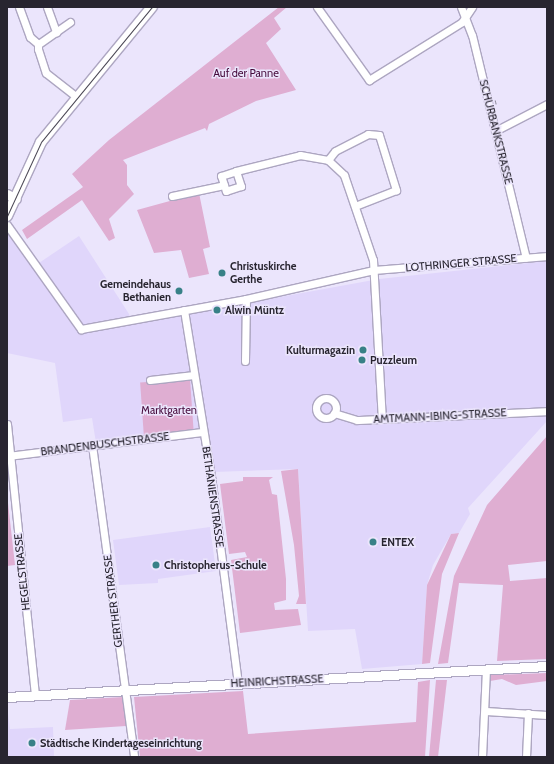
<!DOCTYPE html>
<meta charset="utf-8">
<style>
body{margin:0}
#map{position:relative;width:554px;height:764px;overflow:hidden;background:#ebe5fc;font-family:Cabin,sans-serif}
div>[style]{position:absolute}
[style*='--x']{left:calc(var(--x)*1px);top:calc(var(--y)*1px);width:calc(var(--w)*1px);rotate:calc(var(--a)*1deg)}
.built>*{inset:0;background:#e0d6fb}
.green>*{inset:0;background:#dfaed2;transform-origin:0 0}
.roads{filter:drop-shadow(1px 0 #ada6c1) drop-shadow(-1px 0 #ada6c1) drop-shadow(0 1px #ada6c1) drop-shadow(0 -1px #ada6c1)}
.minor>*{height:7px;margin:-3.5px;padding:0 3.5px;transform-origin:3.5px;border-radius:3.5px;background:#fff}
.minor>.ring{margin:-3.5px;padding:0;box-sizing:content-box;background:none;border:7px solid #fff;border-radius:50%}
.tertiary>*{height:9px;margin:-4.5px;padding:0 4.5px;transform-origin:4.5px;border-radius:4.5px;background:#fff}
.secondary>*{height:10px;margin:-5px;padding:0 5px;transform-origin:5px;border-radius:5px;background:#fff}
.tram>*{height:1px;margin:-0.5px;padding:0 0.5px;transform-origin:0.5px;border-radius:0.5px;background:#484552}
.dots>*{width:11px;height:11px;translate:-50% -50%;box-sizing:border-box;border:2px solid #ebe5fc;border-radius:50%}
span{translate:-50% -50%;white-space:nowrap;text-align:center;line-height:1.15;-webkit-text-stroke:3px #ebe5fc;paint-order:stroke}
.park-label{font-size:11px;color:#470c3d}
.street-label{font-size:11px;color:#282530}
.poi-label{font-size:11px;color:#282530;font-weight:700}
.left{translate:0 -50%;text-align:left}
.right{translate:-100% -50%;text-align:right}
.frame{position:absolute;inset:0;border:8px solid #282530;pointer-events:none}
</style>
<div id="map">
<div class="built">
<i style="clip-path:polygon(7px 229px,33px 267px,79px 236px,129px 314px,132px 324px,379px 279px,547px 261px,547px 421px,468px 508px,470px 514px,459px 533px,451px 534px,433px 565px,427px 585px,422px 664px,362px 669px,355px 629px,308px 631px,298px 469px,214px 472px,206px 430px,96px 443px,92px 418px,63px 422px,55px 363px,7px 353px)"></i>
<i style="clip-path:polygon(210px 527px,216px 571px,158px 579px,158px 583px,119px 585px,113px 540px)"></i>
<i style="clip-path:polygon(7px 705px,10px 729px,53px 727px,54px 757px,7px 757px)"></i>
</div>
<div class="green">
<i style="clip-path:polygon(279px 7px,287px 7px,274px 18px,281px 29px,266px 43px,296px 90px,256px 101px,209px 124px,207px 131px,205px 128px,123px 160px,127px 165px,127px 185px,134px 194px,109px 219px,115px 238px,109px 241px,82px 200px,27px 239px,22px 230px,83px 187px,72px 174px,109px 140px)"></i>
<i style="clip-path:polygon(199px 193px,210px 247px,203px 249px,209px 274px,189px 278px,181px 250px,154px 253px,137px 210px)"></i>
<i style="left:190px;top:379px;width:53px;height:50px;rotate:86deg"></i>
<i style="clip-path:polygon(547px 436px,547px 561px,508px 565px,510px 581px,547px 578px,547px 659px,497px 661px,503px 585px,459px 583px,448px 663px,438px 664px,454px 576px,487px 505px)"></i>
<i style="clip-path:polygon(298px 469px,306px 604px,296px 604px,299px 596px,294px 545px,281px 471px)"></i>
<i style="clip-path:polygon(243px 477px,273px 477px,269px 480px,272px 494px,277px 495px,286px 579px,286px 600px,274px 603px,275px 610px,298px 609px,301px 625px,240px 633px,231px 560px,247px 557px,245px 552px,229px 554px,220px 484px,243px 481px)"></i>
<i style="clip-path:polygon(7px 494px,15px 565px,7px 566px)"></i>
<i style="clip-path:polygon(459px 533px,442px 574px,430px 663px,422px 664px,427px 585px,451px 534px)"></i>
<i style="clip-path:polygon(547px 673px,547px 681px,516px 685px,502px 679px,490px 681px,491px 675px)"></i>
<i style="clip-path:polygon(430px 680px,425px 757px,140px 757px,134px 697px,243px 691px,248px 734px,416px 722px,418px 682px)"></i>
<i style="clip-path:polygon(436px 680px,447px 680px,438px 757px,429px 757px)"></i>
<i style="clip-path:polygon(123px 697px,126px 726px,65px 730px,70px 700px)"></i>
</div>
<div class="roads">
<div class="minor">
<i style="--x:19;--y:7;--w:32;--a:70"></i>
<i style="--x:30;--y:37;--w:11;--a:41"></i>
<i style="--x:47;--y:7;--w:27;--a:70"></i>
<i style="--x:317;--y:7;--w:90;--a:54.5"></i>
<i style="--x:369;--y:80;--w:110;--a:-31.9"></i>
<i style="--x:462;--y:22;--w:18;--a:-56"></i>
<i style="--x:461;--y:7;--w:30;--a:69"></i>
<i style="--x:472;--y:35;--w:229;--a:76.4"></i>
<i style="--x:70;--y:22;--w:39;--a:145"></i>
<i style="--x:38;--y:44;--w:5;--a:90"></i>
<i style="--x:38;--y:49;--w:25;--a:72"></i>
<i style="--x:46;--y:73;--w:39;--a:38"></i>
<i style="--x:495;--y:131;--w:59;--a:-27.4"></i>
<i style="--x:328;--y:160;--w:11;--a:-52"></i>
<i style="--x:335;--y:151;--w:37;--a:-27"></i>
<i style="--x:368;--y:134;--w:11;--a:5"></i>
<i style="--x:379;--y:135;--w:58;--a:72.8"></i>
<i style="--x:396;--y:190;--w:44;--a:158.7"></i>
<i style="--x:236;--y:171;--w:16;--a:72"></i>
<i style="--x:241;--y:186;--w:16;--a:162"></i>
<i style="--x:226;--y:191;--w:16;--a:-108"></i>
<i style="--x:221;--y:176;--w:16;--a:-18"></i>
<i style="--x:236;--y:171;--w:66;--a:-14"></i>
<i style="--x:300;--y:155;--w:28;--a:10"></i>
<i style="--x:328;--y:160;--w:22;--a:43"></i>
<i style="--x:344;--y:175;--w:90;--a:71.2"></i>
<i style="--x:373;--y:260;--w:159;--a:86.8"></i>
<i style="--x:172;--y:196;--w:53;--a:-11.9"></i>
<i style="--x:7;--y:225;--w:128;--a:54.6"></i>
<i style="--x:81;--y:329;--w:168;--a:-10.3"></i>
<i style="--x:246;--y:299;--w:131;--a:-12.8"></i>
<i style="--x:374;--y:270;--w:174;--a:-4.6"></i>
<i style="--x:184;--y:310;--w:168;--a:80.8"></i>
<i style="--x:211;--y:476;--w:210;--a:82.6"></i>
<i style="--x:245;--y:361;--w:62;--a:-89.1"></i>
<i style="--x:150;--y:380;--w:44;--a:-6.5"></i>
<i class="ring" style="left:316px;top:398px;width:13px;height:13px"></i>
<i style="--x:334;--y:413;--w:24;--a:17"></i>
<i style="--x:357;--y:420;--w:190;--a:-2.7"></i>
<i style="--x:7;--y:424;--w:272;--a:84.1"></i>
<i style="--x:92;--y:445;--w:315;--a:82.3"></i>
<i style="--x:7;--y:456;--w:197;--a:-7"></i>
<i style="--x:486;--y:711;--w:61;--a:3.8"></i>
<i style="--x:482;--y:757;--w:87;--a:-87.4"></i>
<i style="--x:526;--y:757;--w:44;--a:-87.4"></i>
</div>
<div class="tertiary">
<i style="--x:7;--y:194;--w:10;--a:29"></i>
<i style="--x:7;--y:697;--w:541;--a:-3.29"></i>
</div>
<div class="secondary">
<i style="--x:7;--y:216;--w:81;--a:-65.3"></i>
<i style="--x:41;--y:142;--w:175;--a:-50.6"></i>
</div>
</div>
<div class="tram">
<i style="--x:7;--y:216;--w:81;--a:-65.3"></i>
<i style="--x:41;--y:142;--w:175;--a:-50.6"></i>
</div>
<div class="dots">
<i style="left:222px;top:273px;background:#388187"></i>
<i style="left:179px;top:291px;background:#388187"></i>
<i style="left:217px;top:310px;background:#388187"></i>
<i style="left:363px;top:350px;background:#388187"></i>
<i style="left:362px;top:360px;background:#388187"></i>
<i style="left:373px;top:542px;background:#388187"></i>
<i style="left:156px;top:565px;background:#388187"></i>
<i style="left:32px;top:743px;background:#388187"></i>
</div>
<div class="park-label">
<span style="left:246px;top:73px">Auf der Panne</span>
<span style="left:169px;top:410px">Marktgarten</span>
</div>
<div class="street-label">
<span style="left:496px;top:132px;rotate:76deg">SCHÜRBANKSTRASSE</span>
<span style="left:461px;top:263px;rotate:-5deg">LOTHRINGER STRASSE</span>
<span style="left:440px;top:416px;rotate:-3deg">AMTMANN-IBING-STRASSE</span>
<span style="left:105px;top:444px;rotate:-7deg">BRANDENBUSCHSTRASSE</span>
<span style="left:213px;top:497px;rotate:82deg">BETHANIENSTRASSE</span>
<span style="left:22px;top:572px;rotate:-96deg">HEGELSTRASSE</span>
<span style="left:113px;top:601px;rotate:-97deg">GERTHER STRASSE</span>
<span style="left:277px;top:681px;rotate:-3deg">HEINRICHSTRASSE</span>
</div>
<div class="poi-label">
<span class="left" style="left:230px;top:273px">Christuskirche<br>Gerthe</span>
<span class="right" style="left:171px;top:291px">Gemeindehaus<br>Bethanien</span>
<span class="left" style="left:225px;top:310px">Alwin Müntz</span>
<span class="right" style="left:355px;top:350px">Kulturmagazin</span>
<span class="left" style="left:370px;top:360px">Puzzleum</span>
<span class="left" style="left:381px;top:542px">ENTEX</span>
<span class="left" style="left:164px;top:565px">Christopherus-Schule</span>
<span class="left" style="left:40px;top:743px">Städtische Kindertageseinrichtung</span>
</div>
<div class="frame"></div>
</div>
